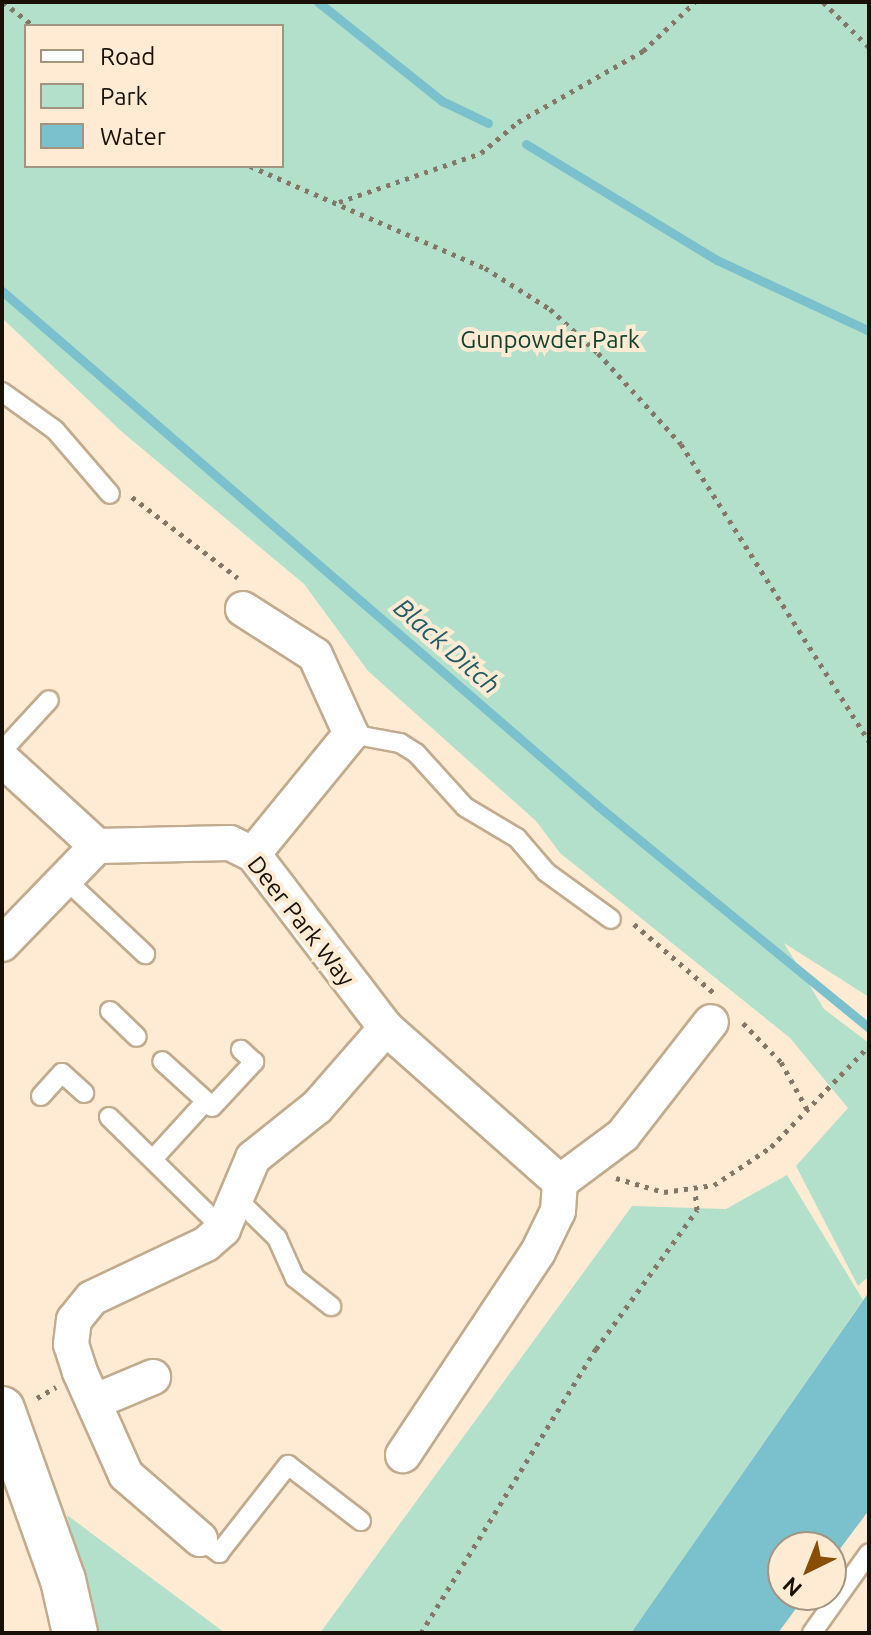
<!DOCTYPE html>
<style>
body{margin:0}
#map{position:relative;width:871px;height:1635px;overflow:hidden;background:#ffebd3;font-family:Ubuntu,sans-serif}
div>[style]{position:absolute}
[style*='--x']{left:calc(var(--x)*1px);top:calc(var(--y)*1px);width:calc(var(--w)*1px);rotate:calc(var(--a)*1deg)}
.green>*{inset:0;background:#b3e0ca}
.water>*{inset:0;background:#7ac1cd}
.stream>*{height:9px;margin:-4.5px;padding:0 4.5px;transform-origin:4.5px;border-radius:4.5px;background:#7ac1cd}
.path>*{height:5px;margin-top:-2.5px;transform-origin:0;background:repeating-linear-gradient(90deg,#857767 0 4px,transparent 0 10px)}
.roads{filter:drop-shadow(2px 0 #c2ab8e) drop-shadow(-2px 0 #c2ab8e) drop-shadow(0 2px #c2ab8e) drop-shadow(0 -2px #c2ab8e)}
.service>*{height:18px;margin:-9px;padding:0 9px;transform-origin:9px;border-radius:9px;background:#fff}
.minor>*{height:34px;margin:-17px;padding:0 17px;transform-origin:17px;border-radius:17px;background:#fff}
.primary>*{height:44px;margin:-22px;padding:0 22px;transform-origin:22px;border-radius:22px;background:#fff}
span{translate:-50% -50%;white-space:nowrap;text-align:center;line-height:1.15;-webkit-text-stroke:8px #ffebd3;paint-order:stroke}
.park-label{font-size:24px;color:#12422f}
.street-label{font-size:24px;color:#191107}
.water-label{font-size:26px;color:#215c66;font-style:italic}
.frame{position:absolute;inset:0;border:4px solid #191107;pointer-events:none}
.legend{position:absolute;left:24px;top:24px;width:260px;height:144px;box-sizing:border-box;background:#ffebd3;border:2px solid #a39481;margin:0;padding:10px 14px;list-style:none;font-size:24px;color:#191107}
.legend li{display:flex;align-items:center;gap:16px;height:40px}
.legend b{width:40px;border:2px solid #a39481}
.north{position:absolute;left:767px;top:1531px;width:80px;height:80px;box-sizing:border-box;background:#ffebd3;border:2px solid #a39481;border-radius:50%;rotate:223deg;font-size:22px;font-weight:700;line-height:32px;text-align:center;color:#191107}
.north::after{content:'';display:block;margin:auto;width:28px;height:36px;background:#884d06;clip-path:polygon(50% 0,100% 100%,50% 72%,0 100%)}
</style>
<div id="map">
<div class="green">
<i style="clip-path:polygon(evenodd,2px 2px,869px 2px,869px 997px,784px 943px,824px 1009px,869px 1043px,869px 1276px,858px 1286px,796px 1166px,848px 1108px,790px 1038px,560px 853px,536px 821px,368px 671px,304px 584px,121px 431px,2px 318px,2px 2px,26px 26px,282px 26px,282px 166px,26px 166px,26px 26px)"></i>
<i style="clip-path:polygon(787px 1175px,863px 1300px,631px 1633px,320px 1633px,632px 1206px,726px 1209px)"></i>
<i style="clip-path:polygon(67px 1515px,225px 1633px,95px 1633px)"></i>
</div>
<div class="water">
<i style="clip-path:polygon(869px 1292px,869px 1510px,831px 1561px,831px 1547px,783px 1547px,783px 1595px,806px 1595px,778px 1633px,631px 1633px)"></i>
</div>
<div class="stream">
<i style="--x:318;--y:2;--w:159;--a:38.6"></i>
<i style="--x:442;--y:101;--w:51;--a:25.6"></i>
<i style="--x:526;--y:144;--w:223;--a:31.3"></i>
<i style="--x:717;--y:260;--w:168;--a:25"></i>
<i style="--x:2;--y:291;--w:788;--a:40.83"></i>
<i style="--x:598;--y:806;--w:350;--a:39.3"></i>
</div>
<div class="path">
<i style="--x:3;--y:2;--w:39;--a:38"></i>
<i style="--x:823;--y:2;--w:64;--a:44.4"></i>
<i style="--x:250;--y:166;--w:256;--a:23.5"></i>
<i style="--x:485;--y:268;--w:77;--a:32.2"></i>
<i style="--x:550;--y:309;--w:65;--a:42.5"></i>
<i style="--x:598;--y:353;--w:123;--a:47.6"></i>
<i style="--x:681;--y:444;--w:352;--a:57.7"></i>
<i style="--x:339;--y:202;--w:150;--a:-19"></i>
<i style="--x:481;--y:153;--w:48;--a:-40"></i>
<i style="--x:518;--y:122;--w:144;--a:-29.6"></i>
<i style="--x:643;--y:51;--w:71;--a:-43.3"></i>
<i style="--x:132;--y:497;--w:133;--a:37.4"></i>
<i style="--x:634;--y:924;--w:106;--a:40.8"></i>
<i style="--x:743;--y:1023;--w:54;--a:45.7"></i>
<i style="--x:781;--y:1062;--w:56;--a:61.1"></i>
<i style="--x:616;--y:1178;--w:50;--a:16.3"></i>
<i style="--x:664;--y:1192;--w:50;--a:-8"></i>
<i style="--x:714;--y:1185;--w:69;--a:-33.7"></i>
<i style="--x:771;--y:1147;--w:141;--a:-45.9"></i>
<i style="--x:37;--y:1398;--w:22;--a:-30"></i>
<i style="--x:421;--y:1633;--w:334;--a:-58.4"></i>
<i style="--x:596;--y:1349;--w:172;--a:-54"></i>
<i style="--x:697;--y:1210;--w:19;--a:-96"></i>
</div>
<div class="roads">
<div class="service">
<i style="--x:2;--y:392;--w:65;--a:35.6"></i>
<i style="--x:55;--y:430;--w:84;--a:49.3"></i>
<i style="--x:351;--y:734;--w:50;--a:10.4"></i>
<i style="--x:400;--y:743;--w:19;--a:32"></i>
<i style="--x:416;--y:753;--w:73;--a:47.8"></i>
<i style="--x:465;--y:807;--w:61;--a:30.8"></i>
<i style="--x:517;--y:838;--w:45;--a:49.5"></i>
<i style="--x:546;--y:872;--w:80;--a:35.9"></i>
<i style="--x:2;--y:751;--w:69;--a:-47.3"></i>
<i style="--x:65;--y:879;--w:110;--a:43.2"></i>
<i style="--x:110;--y:1011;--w:37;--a:44"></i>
<i style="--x:41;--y:1096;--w:31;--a:-48"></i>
<i style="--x:62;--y:1073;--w:30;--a:42"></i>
<i style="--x:206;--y:1101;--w:8;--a:45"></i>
<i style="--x:212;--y:1107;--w:62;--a:-47"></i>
<i style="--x:254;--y:1062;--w:18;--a:-137"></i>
<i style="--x:109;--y:1117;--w:160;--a:44.5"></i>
<i style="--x:154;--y:1158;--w:77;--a:-47.6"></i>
<i style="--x:206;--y:1101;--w:59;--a:-137.7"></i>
<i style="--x:233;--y:1195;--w:62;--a:44.3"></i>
<i style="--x:277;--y:1238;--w:44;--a:65.8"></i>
<i style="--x:295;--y:1278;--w:46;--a:37.9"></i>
<i style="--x:200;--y:1539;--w:24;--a:36"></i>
<i style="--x:219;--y:1553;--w:112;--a:-51.9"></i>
<i style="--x:288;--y:1465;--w:92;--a:37.5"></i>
<i style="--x:812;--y:1633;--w:98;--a:-54.5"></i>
</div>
<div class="minor">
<i style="--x:243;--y:609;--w:85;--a:32.6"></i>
<i style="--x:315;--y:655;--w:87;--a:65.5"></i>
<i style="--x:351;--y:734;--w:155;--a:129.2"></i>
<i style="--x:2;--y:759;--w:129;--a:42.5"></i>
<i style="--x:97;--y:846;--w:133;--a:-1.3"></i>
<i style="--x:230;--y:843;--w:25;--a:26"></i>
<i style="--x:253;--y:854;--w:219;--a:52.6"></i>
<i style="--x:386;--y:1028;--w:232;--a:41.5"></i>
<i style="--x:560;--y:1182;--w:29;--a:94"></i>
<i style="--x:558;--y:1211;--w:46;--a:116"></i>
<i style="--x:538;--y:1252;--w:244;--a:123.6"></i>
<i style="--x:2;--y:944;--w:136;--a:-45.9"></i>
<i style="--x:560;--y:1182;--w:79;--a:-36.7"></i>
<i style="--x:623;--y:1135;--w:143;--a:-52.1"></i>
<i style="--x:96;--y:1401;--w:62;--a:-22.8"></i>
<i style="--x:200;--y:1539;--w:98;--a:-139.1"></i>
<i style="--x:126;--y:1475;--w:113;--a:-114.1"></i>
<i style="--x:80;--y:1372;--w:29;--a:-108"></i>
<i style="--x:71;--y:1344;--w:24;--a:-83"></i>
<i style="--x:74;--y:1320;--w:28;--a:-51"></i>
<i style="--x:92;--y:1298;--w:126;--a:-25.3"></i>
<i style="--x:206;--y:1244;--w:23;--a:-41"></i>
<i style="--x:223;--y:1229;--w:77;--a:-67.1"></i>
<i style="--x:253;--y:1158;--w:82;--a:-38.6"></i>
<i style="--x:317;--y:1107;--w:105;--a:-48.9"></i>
</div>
<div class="primary">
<i style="--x:2;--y:1409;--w:182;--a:70.4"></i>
<i style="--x:63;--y:1580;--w:54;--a:77.2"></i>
</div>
</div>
<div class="park-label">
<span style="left:550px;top:340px">Gunpowder Park</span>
</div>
<div class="street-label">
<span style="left:301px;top:921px;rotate:52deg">Deer Park Way</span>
</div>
<div class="water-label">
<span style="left:447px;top:646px;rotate:41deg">Black Ditch</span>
</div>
<div class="frame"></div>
<ul class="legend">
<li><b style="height:10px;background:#fff"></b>Road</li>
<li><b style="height:22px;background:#b3e0ca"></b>Park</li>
<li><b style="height:22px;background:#7ac1cd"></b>Water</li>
</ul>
<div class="north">N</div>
</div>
